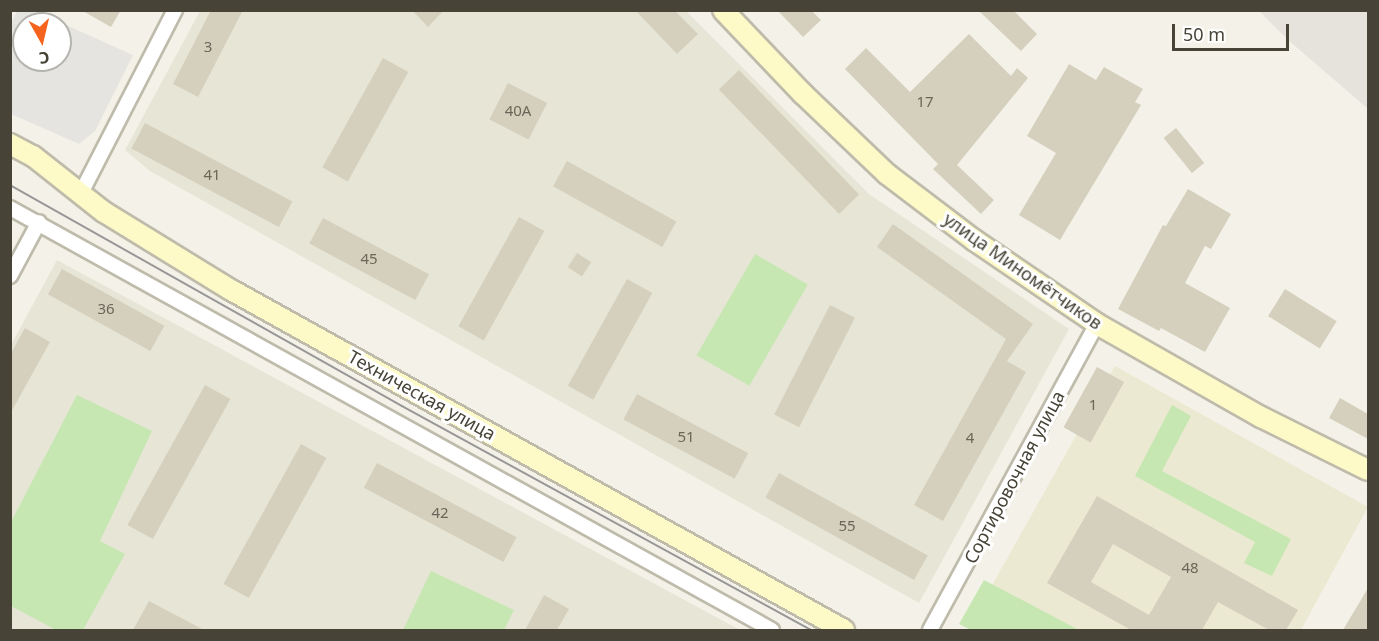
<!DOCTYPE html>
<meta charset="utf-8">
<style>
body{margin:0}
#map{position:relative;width:1379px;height:641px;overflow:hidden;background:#f4f2e8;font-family:"Noto Sans",sans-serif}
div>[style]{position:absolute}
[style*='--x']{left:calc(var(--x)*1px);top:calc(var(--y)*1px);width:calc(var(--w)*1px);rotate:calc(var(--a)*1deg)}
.residential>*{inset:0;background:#e7e5d6}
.industrial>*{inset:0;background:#e6e3dd}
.education>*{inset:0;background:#ece9d2}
.green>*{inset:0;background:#c6e7b2;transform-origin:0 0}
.parking>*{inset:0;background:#e5e4e0}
.building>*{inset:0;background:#d5d0be;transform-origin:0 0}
.roads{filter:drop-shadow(2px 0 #bfbbab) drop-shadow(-2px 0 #bfbbab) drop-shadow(0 2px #bfbbab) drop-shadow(0 -2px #bfbbab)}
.street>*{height:14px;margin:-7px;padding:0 7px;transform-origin:7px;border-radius:7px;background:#fff}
.secondary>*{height:20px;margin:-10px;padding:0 10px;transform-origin:10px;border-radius:10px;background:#fdfac8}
.tram>*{height:1.5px;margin:-0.75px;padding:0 0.75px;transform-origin:0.75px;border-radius:0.75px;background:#979797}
span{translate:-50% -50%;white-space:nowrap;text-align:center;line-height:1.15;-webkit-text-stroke:6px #fff;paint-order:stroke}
.number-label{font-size:15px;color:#6a6659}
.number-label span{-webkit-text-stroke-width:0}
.street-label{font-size:18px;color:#474337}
.frame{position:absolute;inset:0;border:12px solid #474337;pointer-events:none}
.north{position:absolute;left:12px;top:12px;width:60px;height:60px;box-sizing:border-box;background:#fff;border:2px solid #b5b4af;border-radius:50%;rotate:172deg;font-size:16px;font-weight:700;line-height:24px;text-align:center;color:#474337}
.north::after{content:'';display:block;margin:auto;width:21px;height:27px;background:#f5631e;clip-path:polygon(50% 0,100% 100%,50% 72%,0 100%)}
.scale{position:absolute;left:1172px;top:24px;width:117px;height:27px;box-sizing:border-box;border:3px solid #474337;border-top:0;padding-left:8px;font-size:18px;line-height:21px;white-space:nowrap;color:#474337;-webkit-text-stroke:4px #fff;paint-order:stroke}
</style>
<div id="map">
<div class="residential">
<i style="clip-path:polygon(200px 11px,686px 11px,869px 194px,1069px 329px,919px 603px,150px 171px,125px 150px)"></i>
<i style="clip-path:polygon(57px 260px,740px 630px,11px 630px,11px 345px)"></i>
</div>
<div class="industrial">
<i style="clip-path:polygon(1259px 11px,1368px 11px,1368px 109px,1287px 39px)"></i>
</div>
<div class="education">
<i style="clip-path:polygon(1115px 366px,1368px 507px,1301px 630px,967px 630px)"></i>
</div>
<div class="green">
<i style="left:755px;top:254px;width:61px;height:117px;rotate:30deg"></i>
<i style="clip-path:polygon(77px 395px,152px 431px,100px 541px,125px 554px,83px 630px,56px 630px,11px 606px,11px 522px)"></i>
<i style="clip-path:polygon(1172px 405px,1191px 416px,1162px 471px,1291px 539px,1272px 576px,1244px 563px,1255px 542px,1135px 476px)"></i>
<i style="clip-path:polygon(431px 571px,514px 610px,504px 630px,403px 630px)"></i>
<i style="clip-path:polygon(984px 580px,1079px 630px,971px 630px,959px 624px)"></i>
</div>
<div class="parking">
<i style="clip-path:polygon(evenodd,17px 11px,35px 11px,133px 55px,95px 131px,79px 144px,11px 114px,11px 23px,17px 11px,24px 24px,60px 24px,60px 60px,24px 60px,24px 24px)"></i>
</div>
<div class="building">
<i style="clip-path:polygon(81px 10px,121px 10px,111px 27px)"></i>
<i style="clip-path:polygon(211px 10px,243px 10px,198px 97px,173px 84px)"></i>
<i style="clip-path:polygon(412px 10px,444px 10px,428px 27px)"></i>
<i style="clip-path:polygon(635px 10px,674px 10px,698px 34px,677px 54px)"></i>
<i style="clip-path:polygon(777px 10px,811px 10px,821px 20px,803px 37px)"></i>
<i style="clip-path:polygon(978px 10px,1013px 10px,1037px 34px,1021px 51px)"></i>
<i style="clip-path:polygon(969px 34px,1011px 76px,1017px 68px,1028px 78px,957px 165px,994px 200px,981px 214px,933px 169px,938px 164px,845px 69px,866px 48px,910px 92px)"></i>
<i style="left:383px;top:58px;width:29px;height:125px;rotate:29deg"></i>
<i style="clip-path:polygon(1069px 64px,1096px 80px,1104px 67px,1143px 89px,1135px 102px,1141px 105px,1060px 240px,1019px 215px,1056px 153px,1027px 136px)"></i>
<i style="left:739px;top:70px;width:173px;height:28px;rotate:46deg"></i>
<i style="left:508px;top:83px;width:44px;height:41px;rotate:27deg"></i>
<i style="left:145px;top:123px;width:167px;height:29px;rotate:28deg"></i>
<i style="left:1176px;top:128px;width:45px;height:16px;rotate:51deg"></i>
<i style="left:567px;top:161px;width:125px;height:29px;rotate:29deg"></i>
<i style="clip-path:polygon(1188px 189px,1231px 214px,1211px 249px,1205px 246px,1185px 283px,1230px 308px,1205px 352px,1161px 328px,1159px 331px,1118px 309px,1163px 225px,1166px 226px)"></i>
<i style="left:519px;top:217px;width:29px;height:125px;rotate:29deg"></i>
<i style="left:323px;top:218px;width:120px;height:29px;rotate:28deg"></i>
<i style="clip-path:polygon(893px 224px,1033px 324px,1007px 361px,1026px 372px,943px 521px,914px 505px,1006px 339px,877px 247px)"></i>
<i style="left:577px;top:253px;width:17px;height:17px;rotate:33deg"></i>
<i style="left:62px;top:269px;width:117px;height:29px;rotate:29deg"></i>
<i style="left:627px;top:279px;width:29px;height:122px;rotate:29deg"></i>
<i style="left:1285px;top:289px;width:61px;height:32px;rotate:32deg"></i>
<i style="left:830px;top:305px;width:28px;height:123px;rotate:27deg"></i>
<i style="clip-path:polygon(25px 328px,50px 342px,10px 414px,10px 355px)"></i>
<i style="left:1097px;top:367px;width:31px;height:69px;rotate:29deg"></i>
<i style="left:205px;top:385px;width:29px;height:160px;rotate:29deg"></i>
<i style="left:637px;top:394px;width:126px;height:29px;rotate:28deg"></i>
<i style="clip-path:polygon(1340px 398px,1368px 414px,1368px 439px,1329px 418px)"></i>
<i style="left:301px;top:444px;width:29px;height:160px;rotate:29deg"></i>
<i style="left:377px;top:463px;width:158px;height:28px;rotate:28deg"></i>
<i style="left:779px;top:473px;width:170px;height:28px;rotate:29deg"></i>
<i style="clip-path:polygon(evenodd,1097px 496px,1298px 610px,1286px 630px,1269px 630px,1218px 602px,1202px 630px,1131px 630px,1047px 583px,1097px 496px,1113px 544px,1171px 577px,1149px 615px,1091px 582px,1113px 544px)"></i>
<i style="clip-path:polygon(1368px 588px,1368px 630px,1343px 630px)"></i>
<i style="clip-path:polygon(544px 595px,569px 609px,557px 630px,525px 630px)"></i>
<i style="clip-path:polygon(149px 601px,204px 630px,133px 630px)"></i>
</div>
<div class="roads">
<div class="street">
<i style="--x:81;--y:193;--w:206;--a:-62.8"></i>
<i style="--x:10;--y:208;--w:871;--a:28.98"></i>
<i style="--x:10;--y:276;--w:61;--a:-61.8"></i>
<i style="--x:930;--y:630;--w:349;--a:-61.4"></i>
</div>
<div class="secondary">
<i style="--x:723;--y:10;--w:116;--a:46.4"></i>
<i style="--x:803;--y:94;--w:116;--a:43.6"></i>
<i style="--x:887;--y:174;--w:109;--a:37.2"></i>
<i style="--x:974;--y:240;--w:149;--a:34.3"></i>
<i style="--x:1097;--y:324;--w:189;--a:29.6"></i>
<i style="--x:1261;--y:417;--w:119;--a:26.4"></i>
<i style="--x:10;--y:144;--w:26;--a:28"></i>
<i style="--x:33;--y:156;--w:90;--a:38.3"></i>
<i style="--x:104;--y:212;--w:149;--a:31.6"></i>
<i style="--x:231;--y:290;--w:701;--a:29.01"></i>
</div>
</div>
<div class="tram">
<i style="--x:10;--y:185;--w:450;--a:29.4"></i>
<i style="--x:402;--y:406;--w:466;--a:28.7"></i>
</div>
<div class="number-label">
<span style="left:208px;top:47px">3</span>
<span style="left:925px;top:102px">17</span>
<span style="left:518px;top:111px">40А</span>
<span style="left:212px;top:175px">41</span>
<span style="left:369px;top:259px">45</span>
<span style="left:106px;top:309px">36</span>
<span style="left:1093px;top:405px">1</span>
<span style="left:686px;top:437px">51</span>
<span style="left:970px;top:438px">4</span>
<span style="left:440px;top:513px">42</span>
<span style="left:847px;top:526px">55</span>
<span style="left:1190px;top:568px">48</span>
</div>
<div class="street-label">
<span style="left:1023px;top:271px;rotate:35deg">улица Миномётчиков</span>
<span style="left:422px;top:395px;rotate:29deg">Техническая улица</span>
<span style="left:1014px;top:477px;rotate:-62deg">Сортировочная улица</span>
</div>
<div class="frame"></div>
<div class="north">С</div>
<div class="scale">50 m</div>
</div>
